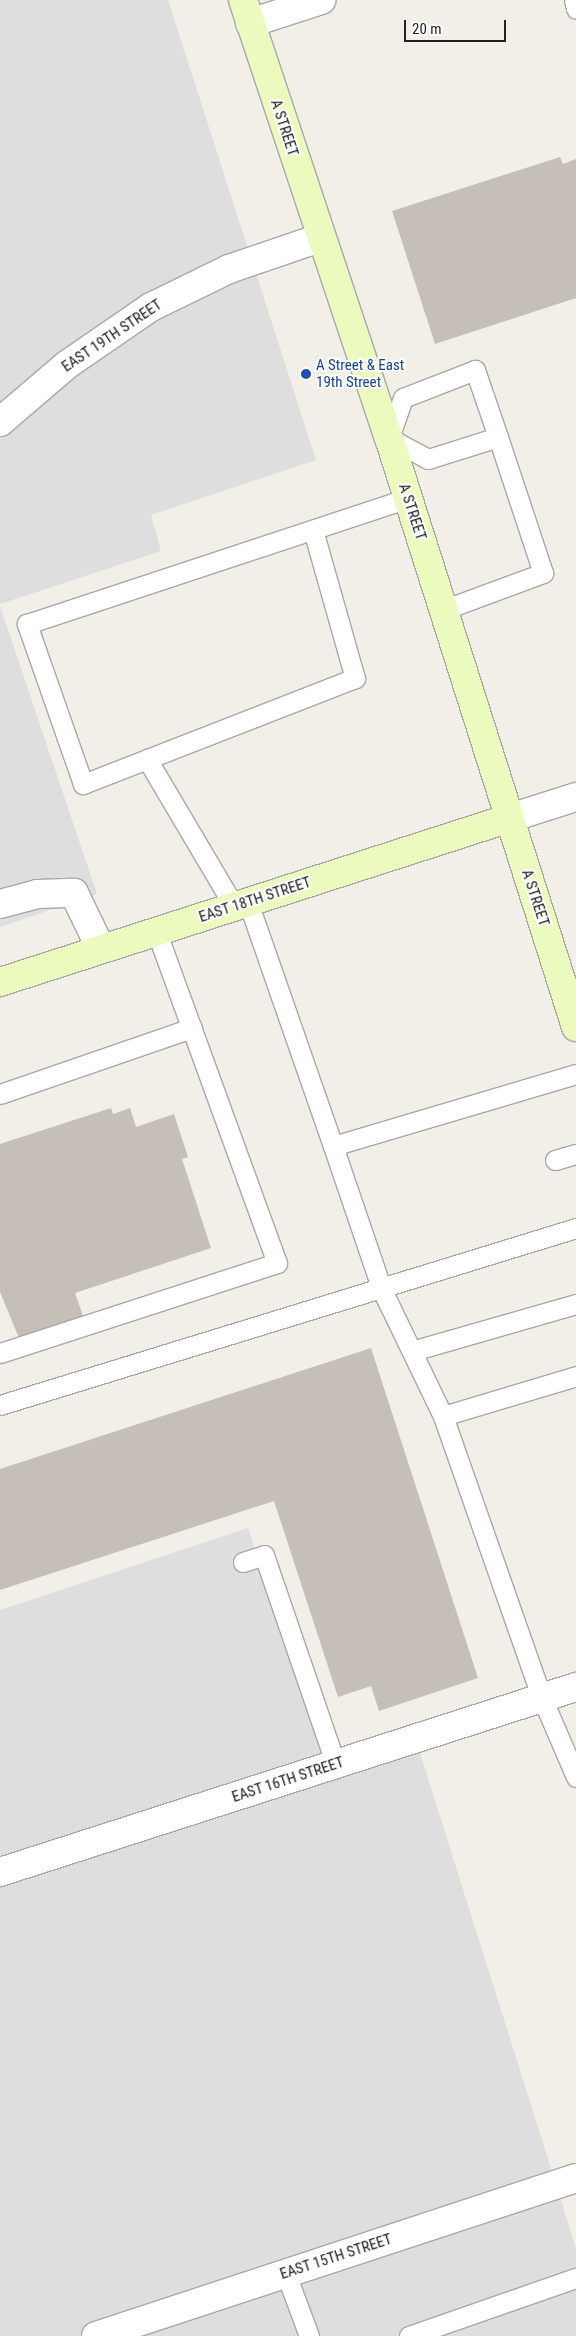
<!DOCTYPE html>
<style>
body{margin:0}
#map{position:relative;width:576px;height:2336px;overflow:hidden;background:#f1efe8;font-family:"Roboto Condensed",sans-serif}
div>[style]{position:absolute}
[style*='--x']{left:calc(var(--x)*1px);top:calc(var(--y)*1px);width:calc(var(--w)*1px);rotate:calc(var(--a)*1deg)}
.residential>*{inset:0;background:#dfdede}
.building>*{inset:0;background:#c6bfb7}
.roads{filter:drop-shadow(1px 0 #a8a8a8) drop-shadow(-1px 0 #a8a8a8) drop-shadow(0 1px #a8a8a8) drop-shadow(0 -1px #a8a8a8)}
.service>*{height:19px;margin:-9.5px;padding:0 9.5px;transform-origin:9.5px;border-radius:9.5px;background:#fff}
.minor>*{height:28px;margin:-14px;padding:0 14px;transform-origin:14px;border-radius:14px;background:#fff}
.tertiary>*{height:28px;margin:-14px;padding:0 14px;transform-origin:14px;border-radius:14px;background:#fff}
.secondary>*{height:28px;margin:-14px;padding:0 14px;transform-origin:14px;border-radius:14px;background:#edfabd}
.dots>*{width:14px;height:14px;translate:-50% -50%;box-sizing:border-box;border:2px solid #fff;border-radius:50%}
span{translate:-50% -50%;white-space:nowrap;text-align:center;line-height:1.15;-webkit-text-stroke:4px #fff;paint-order:stroke}
.street-label{font-size:15px;color:#212121}
.transit-label{font-size:15px;color:#164399}
.left{translate:0 -50%;text-align:left}
.scale{position:absolute;left:404px;top:20px;width:102px;height:22px;box-sizing:border-box;border:2px solid #212121;border-top:0;padding-left:6px;font-size:15px;line-height:18px;white-space:nowrap;color:#212121;-webkit-text-stroke:4px #fff;paint-order:stroke}
</style>
<div id="map">
<div class="residential">
<i style="clip-path:polygon(0 0,168px 0,316px 460px,151px 515px,161px 551px,0 604px)"></i>
<i style="clip-path:polygon(0 606px,97px 894px,0 927px)"></i>
<i style="clip-path:polygon(248px 1528px,328px 1767px,416px 1740px,576px 2248px,576px 2336px,0 2336px,0 1610px)"></i>
</div>
<div class="building">
<i style="clip-path:polygon(560px 157px,563px 164px,576px 159px,576px 298px,435px 344px,392px 211px)"></i>
<i style="clip-path:polygon(111px 1108px,113px 1114px,130px 1108px,136px 1127px,174px 1114px,188px 1157px,182px 1159px,211px 1248px,75px 1293px,83px 1316px,19px 1338px,0 1292px,0 1144px)"></i>
<i style="clip-path:polygon(371px 1348px,478px 1678px,379px 1711px,371px 1686px,338px 1697px,274px 1501px,0 1590px,0 1469px)"></i>
</div>
<div class="roads">
<div class="service">
<i style="--x:574;--y:0;--w:9;--a:77"></i>
<i style="--x:313;--y:530;--w:154;--a:74.2"></i>
<i style="--x:355;--y:678;--w:292;--a:158.7"></i>
<i style="--x:83;--y:784;--w:170;--a:-109.3"></i>
<i style="--x:27;--y:624;--w:400;--a:-18.3"></i>
<i style="--x:443;--y:610;--w:107;--a:-20.3"></i>
<i style="--x:543;--y:573;--w:143;--a:-108.3"></i>
<i style="--x:498;--y:437;--w:71;--a:-108.9"></i>
<i style="--x:475;--y:370;--w:77;--a:158.7"></i>
<i style="--x:403;--y:398;--w:42;--a:109.3"></i>
<i style="--x:389;--y:438;--w:44;--a:28.3"></i>
<i style="--x:428;--y:459;--w:73;--a:-17.4"></i>
<i style="--x:147;--y:759;--w:171;--a:59.4"></i>
<i style="--x:248;--y:902;--w:258;--a:70.8"></i>
<i style="--x:333;--y:1146;--w:253;--a:-16.5"></i>
<i style="--x:0;--y:1094;--w:203;--a:-19"></i>
<i style="--x:333;--y:1146;--w:152;--a:71.2"></i>
<i style="--x:382;--y:1290;--w:140;--a:64.2"></i>
<i style="--x:443;--y:1416;--w:139;--a:-16.7"></i>
<i style="--x:555;--y:1160;--w:22;--a:-16"></i>
<i style="--x:412;--y:1351;--w:171;--a:-16"></i>
<i style="--x:0;--y:1353;--w:291;--a:-18"></i>
<i style="--x:277;--y:1263;--w:353;--a:-110"></i>
<i style="--x:0;--y:1405;--w:603;--a:-17.08"></i>
<i style="--x:443;--y:1416;--w:299;--a:70.7"></i>
<i style="--x:542;--y:1698;--w:86;--a:66.7"></i>
<i style="--x:243;--y:1562;--w:22;--a:-18"></i>
<i style="--x:264;--y:1555;--w:222;--a:71.1"></i>
<i style="--x:286;--y:2274;--w:66;--a:69.6"></i>
<i style="--x:409;--y:2336;--w:177;--a:-19.2"></i>
</div>
<div class="minor">
<i style="--x:250;--y:23;--w:75;--a:-17.9"></i>
<i style="--x:0;--y:422;--w:89;--a:-40.5"></i>
<i style="--x:68;--y:364;--w:101;--a:-34.5"></i>
<i style="--x:151;--y:307;--w:87;--a:-26"></i>
<i style="--x:229;--y:269;--w:96;--a:-18.8"></i>
<i style="--x:0;--y:904;--w:38;--a:-15"></i>
<i style="--x:37;--y:894;--w:37;--a:-2"></i>
<i style="--x:74;--y:893;--w:62;--a:64.3"></i>
<i style="--x:0;--y:1872;--w:605;--a:-17.81"></i>
<i style="--x:96;--y:2336;--w:505;--a:-18.22"></i>
</div>
<div class="tertiary">
<i style="--x:510;--y:818;--w:69;--a:-17.7"></i>
</div>
<div class="secondary">
<i style="--x:243;--y:0;--w:462;--a:71.6"></i>
<i style="--x:389;--y:438;--w:618;--a:72.39"></i>
<i style="--x:0;--y:982;--w:536;--a:-17.83"></i>
</div>
</div>
<div class="dots">
<i style="left:306px;top:374px;background:#1a4fb4"></i>
</div>
<div class="street-label">
<span style="left:284px;top:128px;rotate:72deg">A STREET</span>
<span style="left:112px;top:336px;rotate:-34deg">EAST 19TH STREET</span>
<span style="left:412px;top:512px;rotate:72deg">A STREET</span>
<span style="left:535px;top:898px;rotate:72deg">A STREET</span>
<span style="left:255px;top:900px;rotate:-18deg">EAST 18TH STREET</span>
<span style="left:288px;top:1780px;rotate:-18deg">EAST 16TH STREET</span>
<span style="left:336px;top:2257px;rotate:-18deg">EAST 15TH STREET</span>
</div>
<div class="transit-label">
<span class="left" style="left:316px;top:374px">A Street &amp; East<br>19th Street</span>
</div>
<div class="scale">20 m</div>
</div>
